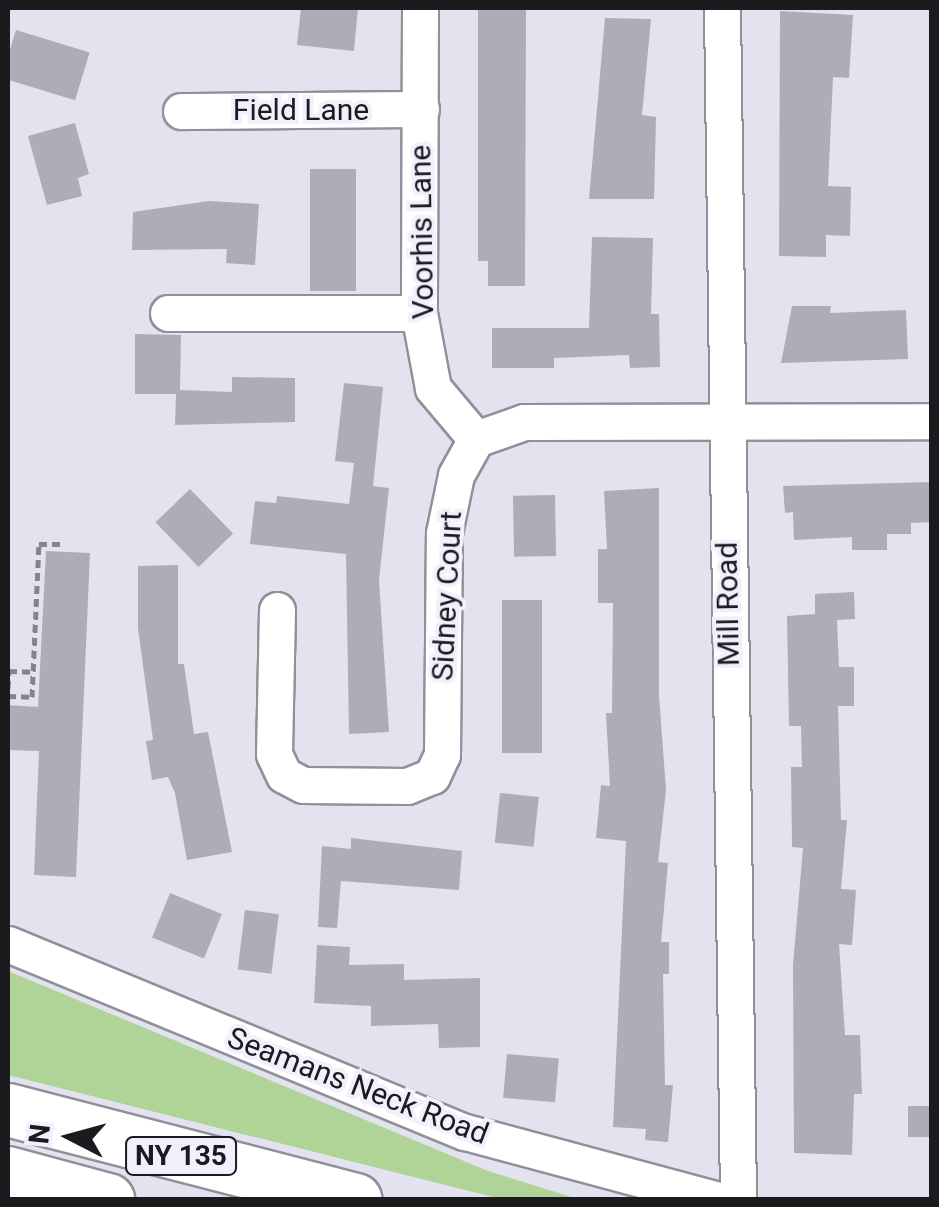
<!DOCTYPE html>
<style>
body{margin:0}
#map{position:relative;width:939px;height:1207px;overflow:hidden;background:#e3e3ef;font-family:Roboto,sans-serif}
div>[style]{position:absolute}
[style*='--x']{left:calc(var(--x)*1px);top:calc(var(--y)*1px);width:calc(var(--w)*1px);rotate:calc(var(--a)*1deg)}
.green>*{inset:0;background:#b0d498}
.building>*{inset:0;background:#acadb8;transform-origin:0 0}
.path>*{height:5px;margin-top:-2.5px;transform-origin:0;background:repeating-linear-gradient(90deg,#84848d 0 8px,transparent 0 13px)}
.roads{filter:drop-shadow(2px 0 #8f909a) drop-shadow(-2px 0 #8f909a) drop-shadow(0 2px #8f909a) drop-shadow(0 -2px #8f909a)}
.minor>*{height:35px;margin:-17.5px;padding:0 17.5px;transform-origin:17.5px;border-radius:17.5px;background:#fff}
.highway>*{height:52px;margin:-26px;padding:0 26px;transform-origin:26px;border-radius:26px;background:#fff}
span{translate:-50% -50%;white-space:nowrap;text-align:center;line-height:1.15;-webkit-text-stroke:8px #f0f1fc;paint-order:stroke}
.shield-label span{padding:2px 8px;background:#f0f1fc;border:2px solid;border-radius:8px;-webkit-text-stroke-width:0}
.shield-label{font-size:28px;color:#1b1b1f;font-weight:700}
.street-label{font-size:30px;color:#1b1b1f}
.frame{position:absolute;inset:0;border:10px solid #1b1b1f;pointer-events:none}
.north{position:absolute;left:20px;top:1087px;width:100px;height:100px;-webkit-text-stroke:8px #f0f1fc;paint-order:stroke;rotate:276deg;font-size:28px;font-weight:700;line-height:40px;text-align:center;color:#1b1b1f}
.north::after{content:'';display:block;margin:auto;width:35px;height:45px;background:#1b1b1f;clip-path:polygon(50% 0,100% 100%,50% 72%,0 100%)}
</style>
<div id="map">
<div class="green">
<i style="clip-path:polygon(8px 971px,488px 1171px,578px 1199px,501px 1199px,8px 1075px)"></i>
</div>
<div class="building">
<i style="clip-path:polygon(301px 8px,358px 8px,354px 51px,297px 45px)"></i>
<i style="clip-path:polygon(478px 8px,526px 8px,525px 286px,488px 286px,488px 261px,478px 261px)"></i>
<i style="clip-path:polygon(780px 11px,853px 15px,849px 78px,833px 77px,828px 186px,851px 187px,850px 236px,826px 235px,826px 257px,779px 256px)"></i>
<i style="clip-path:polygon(605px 18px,651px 19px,642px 115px,656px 117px,654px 199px,589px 199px)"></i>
<i style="left:16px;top:30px;width:77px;height:50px;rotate:17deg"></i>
<i style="clip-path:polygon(75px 123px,89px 174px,78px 178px,82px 196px,47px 205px,28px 136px)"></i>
<i style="left:310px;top:169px;width:46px;height:122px"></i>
<i style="clip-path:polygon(209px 201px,259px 204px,255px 265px,226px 263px,227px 249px,132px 250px,133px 212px)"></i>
<i style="clip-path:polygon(592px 237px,653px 238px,651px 314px,659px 314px,660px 367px,630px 368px,629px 355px,554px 358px,554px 368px,492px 368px,492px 328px,589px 328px)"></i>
<i style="clip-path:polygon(792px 306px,831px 306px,830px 313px,906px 310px,908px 359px,781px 363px)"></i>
<i style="clip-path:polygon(135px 334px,181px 335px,180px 390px,232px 392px,232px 377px,295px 378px,295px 422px,175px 425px,176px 394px,135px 394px)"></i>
<i style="clip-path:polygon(344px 383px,383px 387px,373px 486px,389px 488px,379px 580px,389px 732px,349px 734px,346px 554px,250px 544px,255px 501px,276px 503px,277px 496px,349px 504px,354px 463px,335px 461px)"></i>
<i style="clip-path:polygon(932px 482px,932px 522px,911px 523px,911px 534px,887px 534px,887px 550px,852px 550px,852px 537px,794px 540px,793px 512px,785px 513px,783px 486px)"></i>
<i style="clip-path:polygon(659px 488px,659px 695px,666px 790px,658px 862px,668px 863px,661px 942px,669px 942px,669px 974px,663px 974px,665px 1085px,673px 1085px,668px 1142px,645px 1140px,646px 1129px,613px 1127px,626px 841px,596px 838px,601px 785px,610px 786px,606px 713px,612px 713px,613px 603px,598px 603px,598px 549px,607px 549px,604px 491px)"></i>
<i style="left:190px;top:489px;width:62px;height:48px;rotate:46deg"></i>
<i style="left:555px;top:495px;width:61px;height:42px;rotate:89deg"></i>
<i style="clip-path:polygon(46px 551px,90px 553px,76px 877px,34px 875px,39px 751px,8px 750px,8px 705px,38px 707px)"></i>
<i style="clip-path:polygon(178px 565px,178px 664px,184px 664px,194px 734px,208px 732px,232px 852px,187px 860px,175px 793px,168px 777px,152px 780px,146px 741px,153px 740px,138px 628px,138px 566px)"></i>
<i style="clip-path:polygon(854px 592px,855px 619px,837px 620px,839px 667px,854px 667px,854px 706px,838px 706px,841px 820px,847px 820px,841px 889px,856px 890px,852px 945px,839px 944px,845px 1035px,860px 1035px,862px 1094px,854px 1094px,852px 1155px,794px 1153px,793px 965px,803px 848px,792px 847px,791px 767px,802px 767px,801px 726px,789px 726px,787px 616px,815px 614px,815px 594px)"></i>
<i style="left:502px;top:600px;width:40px;height:153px"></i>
<i style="left:500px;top:793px;width:39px;height:50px;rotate:6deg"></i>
<i style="clip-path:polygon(351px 838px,462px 851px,459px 890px,341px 881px,337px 928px,318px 927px,322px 846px,351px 849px)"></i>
<i style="left:170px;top:893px;width:56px;height:48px;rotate:22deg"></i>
<i style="left:245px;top:910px;width:34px;height:60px;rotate:7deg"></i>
<i style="clip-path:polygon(317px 945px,350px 947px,349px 965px,404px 964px,404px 980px,480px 978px,480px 1047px,439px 1048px,438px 1024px,371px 1026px,371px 1006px,314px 1003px)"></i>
<i style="left:507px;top:1054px;width:52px;height:44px;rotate:5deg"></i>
<i style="left:908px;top:1106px;width:24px;height:31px"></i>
</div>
<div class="path">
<i style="--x:8;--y:688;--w:17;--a:-87"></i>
<i style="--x:9;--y:671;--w:24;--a:2"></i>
<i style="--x:8;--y:696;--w:24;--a:2"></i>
<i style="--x:32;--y:697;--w:153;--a:-87.4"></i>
<i style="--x:39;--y:544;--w:26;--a:0"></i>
</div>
<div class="roads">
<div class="minor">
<i style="--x:420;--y:8;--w:305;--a:90.2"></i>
<i style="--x:419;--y:313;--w:76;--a:79.4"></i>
<i style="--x:433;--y:388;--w:67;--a:49.9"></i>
<i style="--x:722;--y:8;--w:1192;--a:89.23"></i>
<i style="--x:181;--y:111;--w:240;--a:-0.5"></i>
<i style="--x:168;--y:313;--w:251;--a:0"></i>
<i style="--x:277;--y:610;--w:144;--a:91.2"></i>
<i style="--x:274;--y:754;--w:23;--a:65"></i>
<i style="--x:284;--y:775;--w:21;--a:28"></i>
<i style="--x:303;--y:785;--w:104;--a:0.6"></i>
<i style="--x:407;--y:786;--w:27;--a:-22"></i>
<i style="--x:432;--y:776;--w:23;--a:-65"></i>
<i style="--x:442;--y:755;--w:222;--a:-89.5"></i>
<i style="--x:444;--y:533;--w:59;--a:-78.3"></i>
<i style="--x:456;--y:475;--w:41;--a:-60.9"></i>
<i style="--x:476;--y:439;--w:51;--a:-19.5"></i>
<i style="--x:524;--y:422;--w:408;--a:-0.1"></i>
<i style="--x:8;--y:944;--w:494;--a:22.4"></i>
<i style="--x:465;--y:1132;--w:263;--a:15"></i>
</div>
<div class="highway">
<i style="--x:8;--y:1110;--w:359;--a:14.5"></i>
<i style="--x:8;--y:1173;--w:104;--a:15.1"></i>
</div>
</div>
<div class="shield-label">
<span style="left:181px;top:1156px">NY 135</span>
</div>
<div class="street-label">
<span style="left:301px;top:110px">Field Lane</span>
<span style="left:422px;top:232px;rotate:-91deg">Voorhis Lane</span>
<span style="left:447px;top:596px;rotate:-87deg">Sidney Court</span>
<span style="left:728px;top:604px;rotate:-91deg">Mill Road</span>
<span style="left:358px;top:1086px;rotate:21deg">Seamans Neck Road</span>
</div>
<div class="frame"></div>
<div class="north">N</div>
</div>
